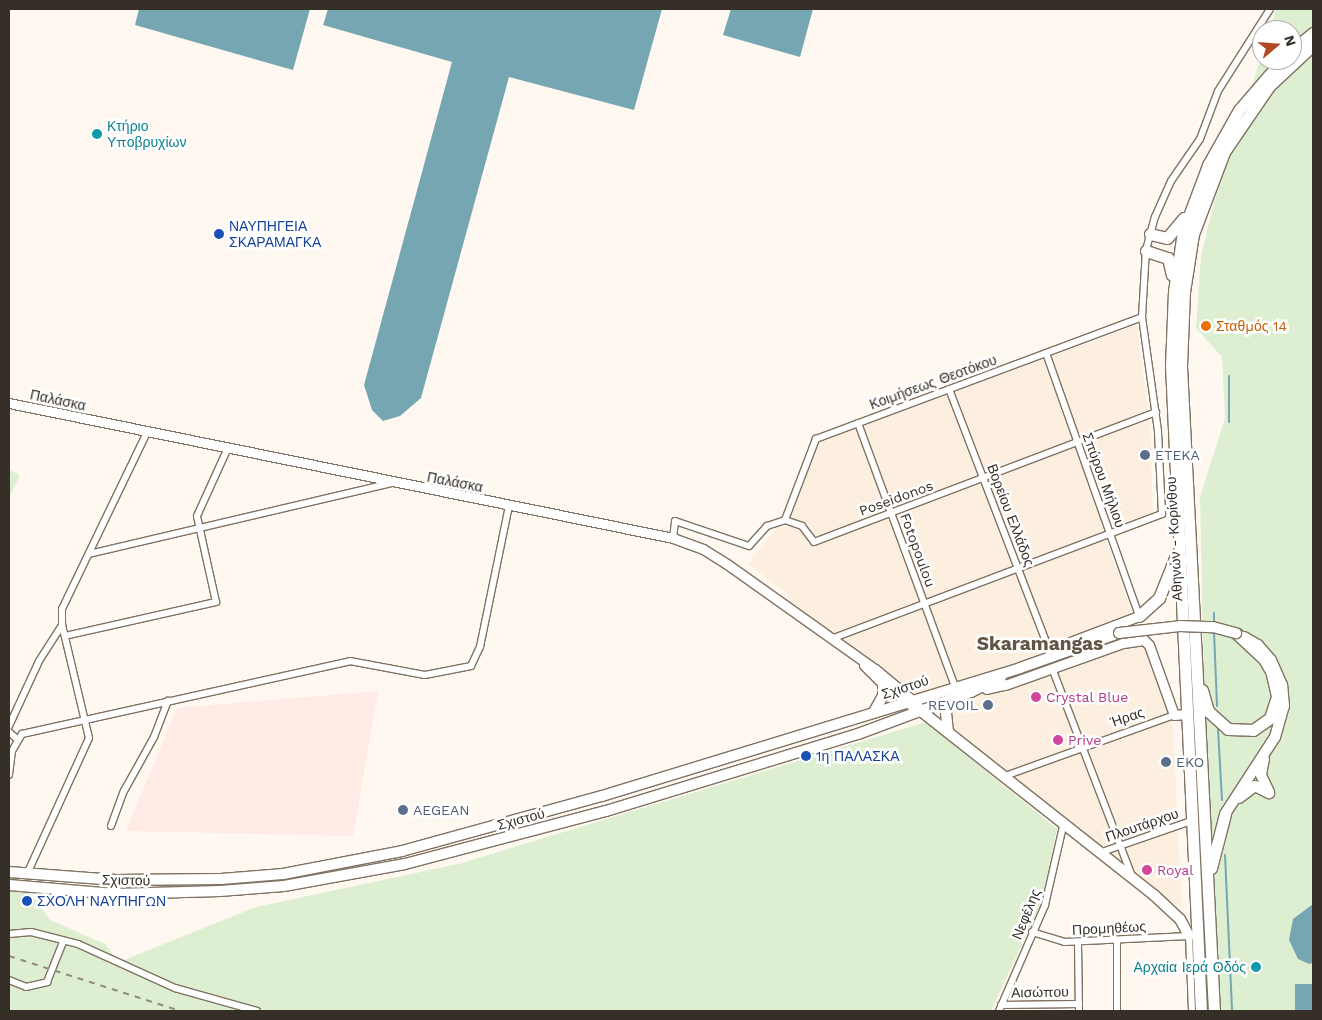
<!DOCTYPE html>
<meta charset="utf-8">
<style>
body{margin:0}
#map{position:relative;width:1322px;height:1020px;overflow:hidden;background:#fef8f0;font-family:"Work Sans",sans-serif}
div>[style]{position:absolute}
[style*='--x']{left:calc(var(--x)*1px);top:calc(var(--y)*1px);width:calc(var(--w)*1px);rotate:calc(var(--a)*1deg)}
.built>*{inset:0;background:#fcefe0}
.industrial>*{inset:0;background:#ffeae5}
.green>*{inset:0;background:#deefd1}
.water>*{inset:0;background:#75a6b2;transform-origin:0 0}
.stream>*{height:2px;margin:-1px;padding:0 1px;transform-origin:1px;border-radius:1px;background:#75a6b2}
.roads{filter:drop-shadow(1px 0 #807262) drop-shadow(-1px 0 #807262) drop-shadow(0 1px #807262) drop-shadow(0 -1px #807262)}
.street>*{height:6px;margin:-3px;padding:0 3px;transform-origin:3px;border-radius:3px;background:#fff}
.secondary>*{height:9px;margin:-4.5px;padding:0 4.5px;transform-origin:4.5px;border-radius:4.5px;background:#fff}
.primary>*{height:10px;margin:-5px;padding:0 5px;transform-origin:5px;border-radius:5px;background:#fff}
.highway>*{height:11px;margin:-5.5px;padding:0 5.5px;transform-origin:5.5px;border-radius:5.5px;background:#fff}
.rail>*{height:2px;margin-top:-1px;transform-origin:0;background:repeating-linear-gradient(90deg,#908a83 0 6px,transparent 0 12px)}
.bridges{filter:drop-shadow(1px 0 #807262) drop-shadow(-1px 0 #807262) drop-shadow(0 1px #807262) drop-shadow(0 -1px #807262)}
.primary-bridge>*{height:10px;margin:-5px;padding:0 5px;transform-origin:5px;border-radius:5px;background:#fff}
.dots>*{width:14px;height:14px;translate:-50% -50%;box-sizing:border-box;border:2px solid #fff;border-radius:50%}
span{translate:-50% -50%;white-space:nowrap;text-align:center;line-height:1.15;-webkit-text-stroke:5px #fff;paint-order:stroke}
.culture-label{font-size:14px;color:#0d838f}
.left{translate:0 -50%;text-align:left}
.right{translate:-100% -50%;text-align:right}
.transit-label{font-size:14px;color:#164399}
.food-label{font-size:14px;color:#c56008}
.street-label{font-size:14px;color:#352f28}
.service-label{font-size:14px;color:#4e5e75}
.hotel-label{font-size:14px;color:#b23c85}
.district-label{font-size:19px;color:#625545;font-weight:700}
.frame{position:absolute;inset:0;border:10px solid #352f28;pointer-events:none}
.north{position:absolute;left:1252px;top:20px;width:50px;height:50px;box-sizing:border-box;background:#fff;border:1px solid #aeaca9;border-radius:50%;rotate:72deg;font-size:14px;font-weight:700;line-height:20px;text-align:center;color:#352f28}
.north::after{content:'';display:block;margin:auto;width:18px;height:22px;background:#b14a23;clip-path:polygon(50% 0,100% 100%,50% 72%,0 100%)}
</style>
<div id="map">
<div class="built">
<i style="clip-path:polygon(1137px 325px,1150px 425px,1153px 513px,1103px 532px,1173px 725px,1182px 910px,789px 601px,788px 594px,748px 564px,777px 527px,786px 528px,817px 443px)"></i>
</div>
<div class="industrial">
<i style="clip-path:polygon(378px 691px,353px 836px,126px 831px,177px 708px)"></i>
</div>
<div class="green">
<i style="clip-path:polygon(1276px 9px,1313px 9px,1313px 1011px,1200px 1011px,1194px 982px,1205px 730px,1200px 497px,1225px 418px,1222px 357px,1196px 328px,1201px 256px,1215px 199px,1262px 54px,1262px 60px,1292px 60px,1292px 30px,1270px 30px)"></i>
<i style="clip-path:polygon(9px 469px,20px 476px,9px 497px)"></i>
<i style="clip-path:polygon(926px 722px,1057px 829px,1042px 901px,991px 1011px,9px 1011px,9px 863px,50px 920px,105px 944px,119px 962px,256px 907px,458px 864px)"></i>
</div>
<div class="water">
<i style="clip-path:polygon(139px 9px,310px 9px,293px 70px,135px 25px)"></i>
<i style="clip-path:polygon(328px 9px,662px 9px,634px 110px,509px 77px,421px 398px,400px 416px,383px 421px,372px 410px,364px 385px,452px 62px,323px 25px)"></i>
<i style="clip-path:polygon(731px 9px,813px 9px,800px 57px,723px 35px)"></i>
<i style="clip-path:polygon(1313px 904px,1313px 963px,1309px 964px,1298px 959px,1289px 940px,1293px 919px)"></i>
<i style="left:1313px;top:984px;width:27px;height:18px;rotate:90deg"></i>
</div>
<div class="stream">
<i style="--x:1229;--y:376;--w:46;--a:90"></i>
<i style="--x:1214;--y:623;--w:10;--a:-90"></i>
<i style="--x:1214;--y:631;--w:75;--a:87.7"></i>
<i style="--x:1218;--y:729;--w:71;--a:86.8"></i>
<i style="--x:1225;--y:855;--w:156;--a:87.4"></i>
</div>
<div class="roads">
<div class="street">
<i style="--x:1046;--y:353;--w:279;--a:70.5"></i>
<i style="--x:949;--y:389;--w:280;--a:69"></i>
<i style="--x:858;--y:423;--w:280;--a:69.8"></i>
<i style="--x:785;--y:520;--w:87;--a:-69.1"></i>
<i style="--x:816;--y:439;--w:348;--a:-20.5"></i>
<i style="--x:673;--y:538;--w:17;--a:-83"></i>
<i style="--x:675;--y:521;--w:78;--a:18.7"></i>
<i style="--x:749;--y:546;--w:27;--a:-48"></i>
<i style="--x:767;--y:526;--w:19;--a:-18"></i>
<i style="--x:785;--y:520;--w:18;--a:19"></i>
<i style="--x:802;--y:526;--w:20;--a:53"></i>
<i style="--x:814;--y:542;--w:366;--a:-20.8"></i>
<i style="--x:89;--y:554;--w:310;--a:-13.2"></i>
<i style="--x:65;--y:636;--w:155;--a:-12.7"></i>
<i style="--x:216;--y:602;--w:88;--a:-102.5"></i>
<i style="--x:197;--y:516;--w:72;--a:-65.6"></i>
<i style="--x:831;--y:639;--w:354;--a:-20.7"></i>
<i style="--x:1162;--y:514;--w:83;--a:-92.8"></i>
<i style="--x:1158;--y:431;--w:115;--a:-98"></i>
<i style="--x:1142;--y:317;--w:67;--a:-86.6"></i>
<i style="--x:1146;--y:250;--w:34;--a:-75"></i>
<i style="--x:1155;--y:217;--w:39;--a:-66"></i>
<i style="--x:1171;--y:181;--w:51;--a:-55.4"></i>
<i style="--x:1200;--y:139;--w:51;--a:-69.4"></i>
<i style="--x:1218;--y:91;--w:97;--a:-57.6"></i>
<i style="--x:1052;--y:668;--w:223;--a:69"></i>
<i style="--x:9;--y:726;--w:72;--a:-65.2"></i>
<i style="--x:39;--y:661;--w:43;--a:-57.4"></i>
<i style="--x:9;--y:732;--w:11;--a:41"></i>
<i style="--x:9;--y:775;--w:24;--a:-83"></i>
<i style="--x:12;--y:751;--w:20;--a:-60"></i>
<i style="--x:22;--y:734;--w:336;--a:-12.5"></i>
<i style="--x:350;--y:661;--w:76;--a:10.6"></i>
<i style="--x:425;--y:675;--w:47;--a:-11.1"></i>
<i style="--x:471;--y:666;--w:21;--a:-65"></i>
<i style="--x:480;--y:647;--w:144;--a:-78.4"></i>
<i style="--x:1005;--y:776;--w:180;--a:-19.8"></i>
<i style="--x:111;--y:826;--w:37;--a:-70"></i>
<i style="--x:124;--y:791;--w:62;--a:-60.9"></i>
<i style="--x:154;--y:737;--w:39;--a:-69"></i>
<i style="--x:1102;--y:852;--w:94;--a:-19.2"></i>
<i style="--x:27;--y:874;--w:149;--a:-65.5"></i>
<i style="--x:89;--y:738;--w:116;--a:-103.4"></i>
<i style="--x:62;--y:625;--w:16;--a:-90"></i>
<i style="--x:62;--y:609;--w:196;--a:-64.3"></i>
<i style="--x:1032;--y:932;--w:34;--a:17"></i>
<i style="--x:1065;--y:942;--w:124;--a:-2.8"></i>
<i style="--x:1189;--y:936;--w:75;--a:87.7"></i>
<i style="--x:9;--y:934;--w:22;--a:-5"></i>
<i style="--x:31;--y:932;--w:49;--a:14.3"></i>
<i style="--x:78;--y:944;--w:107;--a:24.4"></i>
<i style="--x:175;--y:988;--w:85;--a:15.7"></i>
<i style="--x:1117;--y:940;--w:71;--a:90"></i>
<i style="--x:1078;--y:942;--w:69;--a:89.2"></i>
<i style="--x:9;--y:980;--w:18;--a:22"></i>
<i style="--x:26;--y:987;--w:22;--a:-13"></i>
<i style="--x:47;--y:982;--w:43;--a:-68.2"></i>
<i style="--x:1001;--y:1005;--w:78;--a:-0.7"></i>
<i style="--x:999;--y:1011;--w:116;--a:-66.5"></i>
<i style="--x:1045;--y:905;--w:85;--a:-77.1"></i>
</div>
<div class="secondary">
<i style="--x:9;--y:403;--w:678;--a:11.49"></i>
<i style="--x:673;--y:538;--w:32;--a:20"></i>
<i style="--x:703;--y:549;--w:28;--a:32"></i>
<i style="--x:727;--y:564;--w:181;--a:35.4"></i>
<i style="--x:875;--y:669;--w:55;--a:39.8"></i>
<i style="--x:1049;--y:650;--w:96;--a:-20.7"></i>
<i style="--x:864;--y:665;--w:27;--a:45"></i>
<i style="--x:883;--y:684;--w:35;--a:37"></i>
<i style="--x:1005;--y:685;--w:125;--a:-19.6"></i>
<i style="--x:1123;--y:643;--w:21;--a:-8"></i>
<i style="--x:1144;--y:640;--w:7;--a:45"></i>
<i style="--x:1149;--y:645;--w:74;--a:70.3"></i>
<i style="--x:1174;--y:715;--w:12;--a:-5"></i>
</div>
<div class="primary">
<i style="--x:987;--y:689;--w:18;--a:-13"></i>
<i style="--x:921;--y:711;--w:297;--a:38.3"></i>
<i style="--x:1154;--y:895;--w:35;--a:43"></i>
<i style="--x:1180;--y:919;--w:19;--a:62"></i>
<i style="--x:874;--y:712;--w:18;--a:-61"></i>
<i style="--x:883;--y:696;--w:12;--a:-90"></i>
<i style="--x:948;--y:732;--w:19;--a:-96"></i>
<i style="--x:946;--y:713;--w:13;--a:-77"></i>
<i style="--x:1264;--y:759;--w:16;--a:101"></i>
<i style="--x:1261;--y:775;--w:19;--a:65"></i>
<i style="--x:1239;--y:798;--w:20;--a:-37"></i>
<i style="--x:1255;--y:786;--w:16;--a:27"></i>
<i style="--x:1225;--y:814;--w:92;--a:-57"></i>
<i style="--x:1275;--y:737;--w:32;--a:-74"></i>
<i style="--x:1284;--y:706;--w:21;--a:-95"></i>
<i style="--x:1282;--y:685;--w:27;--a:-114"></i>
<i style="--x:1271;--y:660;--w:20;--a:-131"></i>
<i style="--x:1258;--y:645;--w:16;--a:-150"></i>
<i style="--x:9;--y:872;--w:107;--a:4.3"></i>
<i style="--x:116;--y:880;--w:105;--a:-0.5"></i>
<i style="--x:221;--y:879;--w:62;--a:-4.6"></i>
<i style="--x:283;--y:874;--w:121;--a:-10.9"></i>
<i style="--x:402;--y:851;--w:207;--a:-15.4"></i>
<i style="--x:602;--y:796;--w:437;--a:-17"></i>
<i style="--x:1020;--y:668;--w:105;--a:-19.5"></i>
<i style="--x:9;--y:885;--w:106;--a:4.9"></i>
<i style="--x:115;--y:894;--w:105;--a:-1.6"></i>
<i style="--x:220;--y:891;--w:64;--a:-4.5"></i>
<i style="--x:284;--y:886;--w:123;--a:-10.3"></i>
<i style="--x:405;--y:864;--w:208;--a:-14.8"></i>
<i style="--x:606;--y:811;--w:264;--a:-17"></i>
<i style="--x:858;--y:734;--w:121;--a:-20.4"></i>
<i style="--x:971;--y:692;--w:34;--a:-27"></i>
</div>
<div class="highway">
<i style="--x:1292;--y:50;--w:27;--a:-39"></i>
<i style="--x:1150;--y:234;--w:17;--a:13"></i>
<i style="--x:1167;--y:238;--w:26;--a:-50"></i>
<i style="--x:1146;--y:251;--w:23;--a:18"></i>
<i style="--x:1168;--y:258;--w:17;--a:77"></i>
<i style="--x:1139;--y:616;--w:27;--a:-42"></i>
<i style="--x:1159;--y:598;--w:43;--a:-68.2"></i>
<i style="--x:1202;--y:690;--w:22;--a:74"></i>
<i style="--x:1208;--y:711;--w:27;--a:42"></i>
<i style="--x:1228;--y:729;--w:25;--a:2"></i>
<i style="--x:1253;--y:730;--w:21;--a:-35"></i>
<i style="--x:1270;--y:718;--w:23;--a:-72"></i>
<i style="--x:1277;--y:696;--w:26;--a:-103"></i>
<i style="--x:1271;--y:671;--w:14;--a:-120"></i>
<i style="--x:1264;--y:659;--w:37;--a:-137"></i>
<i style="--x:1211;--y:868;--w:56;--a:-75.5"></i>
<i style="--x:1201;--y:1011;--w:646;--a:-92.66"></i>
<i style="--x:1171;--y:366;--w:75;--a:-87.7"></i>
<i style="--x:1174;--y:291;--w:60;--a:-81.3"></i>
<i style="--x:1183;--y:232;--w:72;--a:-69.5"></i>
<i style="--x:1208;--y:165;--w:63;--a:-60.6"></i>
<i style="--x:1239;--y:110;--w:66;--a:-49.3"></i>
<i style="--x:1214;--y:1011;--w:646;--a:-92.93"></i>
<i style="--x:1181;--y:366;--w:74;--a:-87.7"></i>
<i style="--x:1184;--y:292;--w:59;--a:-81.2"></i>
<i style="--x:1193;--y:234;--w:88;--a:-69.3"></i>
<i style="--x:1224;--y:152;--w:80;--a:-55.7"></i>
<i style="--x:1269;--y:86;--w:60;--a:-43"></i>
</div>
</div>
<div class="rail">
<i style="--x:9;--y:956;--w:180;--a:17.8"></i>
</div>
<div class="bridges">
<div class="primary-bridge">
<i style="--x:1119;--y:633;--w:61;--a:-6.5"></i>
<i style="--x:1180;--y:626;--w:33;--a:2"></i>
<i style="--x:1213;--y:627;--w:24;--a:15"></i>
</div>
</div>
<div class="dots">
<i style="left:97px;top:134px;background:#0f9aa8"></i>
<i style="left:219px;top:234px;background:#1a4fb4"></i>
<i style="left:1206px;top:326px;background:#e8710a"></i>
<i style="left:1145px;top:455px;background:#5c6f8a"></i>
<i style="left:1036px;top:697px;background:#d1479c"></i>
<i style="left:988px;top:705px;background:#5c6f8a"></i>
<i style="left:1058px;top:740px;background:#d1479c"></i>
<i style="left:806px;top:756px;background:#1a4fb4"></i>
<i style="left:1166px;top:762px;background:#5c6f8a"></i>
<i style="left:403px;top:810px;background:#5c6f8a"></i>
<i style="left:1147px;top:870px;background:#d1479c"></i>
<i style="left:27px;top:901px;background:#1a4fb4"></i>
<i style="left:1256px;top:967px;background:#0f9aa8"></i>
</div>
<div class="culture-label">
<span class="left" style="left:107px;top:134px">Κτήριο<br>Υποβρυχίων</span>
<span class="right" style="left:1246px;top:967px">Αρχαία Ιερά Οδός</span>
</div>
<div class="transit-label">
<span class="left" style="left:229px;top:234px">ΝΑΥΠΗΓΕΙΑ<br>ΣΚΑΡΑΜΑΓΚΑ</span>
<span class="left" style="left:816px;top:756px">1η ΠΑΛΑΣΚΑ</span>
<span class="left" style="left:37px;top:901px">ΣΧΟΛΗ ΝΑΥΠΗΓΩΝ</span>
</div>
<div class="food-label">
<span class="left" style="left:1216px;top:326px">Σταθμός 14</span>
</div>
<div class="street-label">
<span style="left:933px;top:382px;rotate:-20deg">Κοιμήσεως Θεοτόκου</span>
<span style="left:58px;top:400px;rotate:12deg">Παλάσκα</span>
<span style="left:1104px;top:480px;rotate:70deg">Σπύρου Μήλιου</span>
<span style="left:455px;top:482px;rotate:11deg">Παλάσκα</span>
<span style="left:896px;top:498px;rotate:-20deg">Poseidonos</span>
<span style="left:1011px;top:515px;rotate:69deg">Βορείου Ελλάδος</span>
<span style="left:1174px;top:539px;rotate:-93deg">Αθηνών - Κορίνθου</span>
<span style="left:918px;top:550px;rotate:70deg">Fotopoulou</span>
<span style="left:905px;top:687px;rotate:-18deg">Σχιστού</span>
<span style="left:1127px;top:717px;rotate:-19deg">Ήρας</span>
<span style="left:521px;top:819px;rotate:-15deg">Σχιστού</span>
<span style="left:1142px;top:825px;rotate:-19deg">Πλουτάρχου</span>
<span style="left:126px;top:880px;rotate:1deg">Σχιστού</span>
<span style="left:1026px;top:914px;rotate:-68deg">Νεφέλης</span>
<span style="left:1109px;top:928px;rotate:-3deg">Προμηθέως</span>
<span style="left:1040px;top:992px;rotate:-1deg">Αισώπου</span>
</div>
<div class="service-label">
<span class="left" style="left:1155px;top:455px">ETEKA</span>
<span class="right" style="left:978px;top:705px">REVOIL</span>
<span class="left" style="left:1176px;top:762px">EKO</span>
<span class="left" style="left:413px;top:810px">AEGEAN</span>
</div>
<div class="hotel-label">
<span class="left" style="left:1046px;top:697px">Crystal Blue</span>
<span class="left" style="left:1068px;top:740px">Prive</span>
<span class="left" style="left:1157px;top:870px">Royal</span>
</div>
<div class="district-label">
<span style="left:1040px;top:644px">Skaramangas</span>
</div>
<div class="frame"></div>
<div class="north">N</div>
</div>
